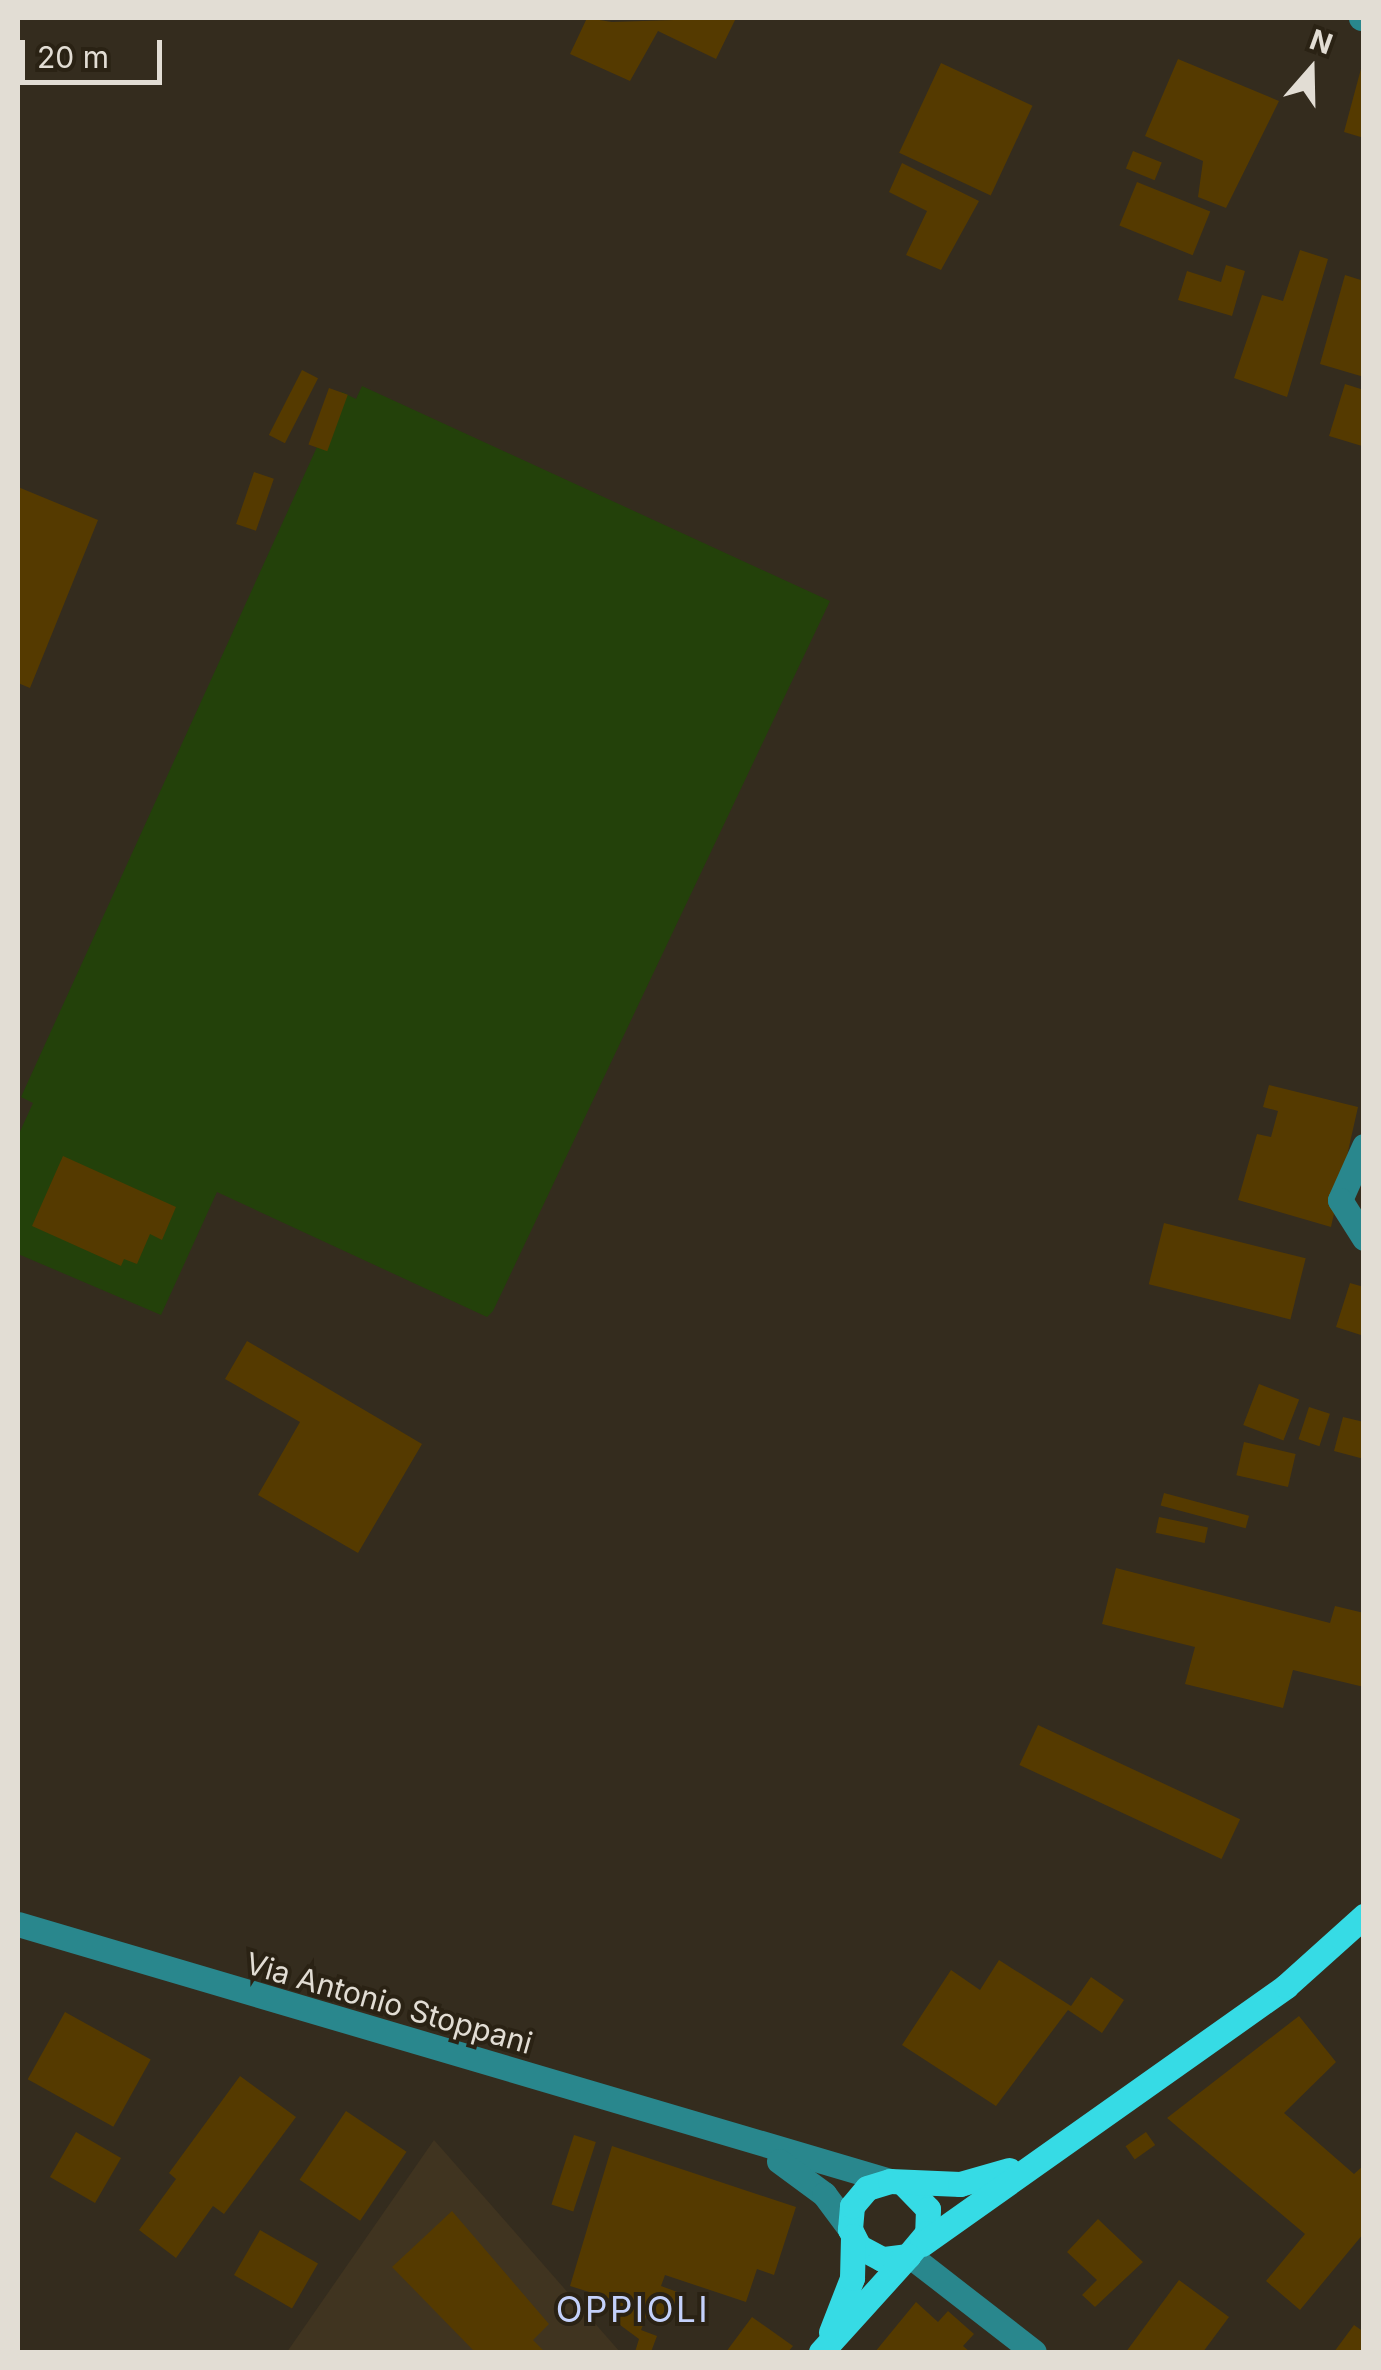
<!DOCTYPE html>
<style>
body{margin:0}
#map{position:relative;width:1381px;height:2370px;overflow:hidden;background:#342c1e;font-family:Inter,sans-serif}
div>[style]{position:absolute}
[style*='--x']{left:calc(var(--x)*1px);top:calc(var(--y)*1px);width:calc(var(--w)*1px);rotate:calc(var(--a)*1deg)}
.built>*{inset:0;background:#403420}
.green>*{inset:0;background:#23410a}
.building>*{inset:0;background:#553a00;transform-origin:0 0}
.minor>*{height:25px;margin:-12.5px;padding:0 12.5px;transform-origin:12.5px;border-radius:12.5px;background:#29878d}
.major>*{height:25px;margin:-12.5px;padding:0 12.5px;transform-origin:12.5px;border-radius:12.5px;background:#36dbe5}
span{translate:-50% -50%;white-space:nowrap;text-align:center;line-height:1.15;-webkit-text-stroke:8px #2a2214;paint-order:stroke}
.street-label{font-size:30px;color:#e2ddd4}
.quarter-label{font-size:35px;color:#c4d1fb;letter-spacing:2.5px}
.frame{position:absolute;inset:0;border:20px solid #e2ddd4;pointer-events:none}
.north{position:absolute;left:1261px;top:20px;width:100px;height:100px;-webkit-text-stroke:8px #2a2214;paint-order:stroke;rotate:20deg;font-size:28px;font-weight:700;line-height:40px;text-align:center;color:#e2ddd4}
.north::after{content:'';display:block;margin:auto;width:35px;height:45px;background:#e2ddd4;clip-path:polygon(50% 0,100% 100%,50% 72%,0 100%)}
.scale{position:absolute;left:20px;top:40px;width:142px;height:45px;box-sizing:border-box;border:5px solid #e2ddd4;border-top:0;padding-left:12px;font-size:30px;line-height:35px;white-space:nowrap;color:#e2ddd4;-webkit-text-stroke:8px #2a2214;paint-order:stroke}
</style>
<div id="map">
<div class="built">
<i style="clip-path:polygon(434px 2140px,620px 2352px,287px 2352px)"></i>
</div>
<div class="green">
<i style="clip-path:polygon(362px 386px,830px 601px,493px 1311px,487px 1317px,217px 1192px,161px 1315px,18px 1254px,18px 1136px,33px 1103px,21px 1097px,342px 392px,356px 399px)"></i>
</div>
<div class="building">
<i style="clip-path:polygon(587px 18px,612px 22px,736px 18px,716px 59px,658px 31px,630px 81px,570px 54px)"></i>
<i style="clip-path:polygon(1178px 59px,1279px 101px,1226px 208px,1198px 197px,1203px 161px,1145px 136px)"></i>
<i style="left:941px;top:63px;width:101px;height:99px;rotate:25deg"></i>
<i style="clip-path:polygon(1362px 65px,1364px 65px,1364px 138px,1344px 132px)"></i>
<i style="left:1133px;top:151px;width:31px;height:19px;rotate:22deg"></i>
<i style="clip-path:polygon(902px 163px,979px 201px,941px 270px,906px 255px,927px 211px,889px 192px)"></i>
<i style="left:1137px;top:182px;width:79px;height:47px;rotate:22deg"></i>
<i style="clip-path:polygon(1300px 250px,1328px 259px,1287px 397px,1234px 378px,1262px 295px,1283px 301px)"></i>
<i style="clip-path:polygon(1226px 265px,1245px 271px,1232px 316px,1178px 300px,1187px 271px,1221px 282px)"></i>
<i style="clip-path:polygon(1345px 275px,1364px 281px,1364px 377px,1320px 364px)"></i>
<i style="left:302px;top:370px;width:18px;height:73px;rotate:27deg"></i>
<i style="clip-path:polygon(1345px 384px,1364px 390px,1362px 446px,1329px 436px)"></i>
<i style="left:329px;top:388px;width:20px;height:60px;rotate:20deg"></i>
<i style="left:254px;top:472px;width:21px;height:55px;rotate:19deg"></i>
<i style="clip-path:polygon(18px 487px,98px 520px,30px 688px,18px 683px)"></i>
<i style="clip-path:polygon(1269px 1085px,1358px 1107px,1331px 1227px,1238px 1200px,1257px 1134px,1271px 1137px,1278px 1111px,1263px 1107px)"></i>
<i style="clip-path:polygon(63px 1156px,176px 1207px,162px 1240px,150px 1234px,137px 1264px,124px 1259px,121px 1266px,32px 1226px)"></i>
<i style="left:1164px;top:1223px;width:146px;height:63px;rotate:14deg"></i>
<i style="clip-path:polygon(1350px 1283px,1364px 1287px,1364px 1336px,1336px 1327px)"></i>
<i style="clip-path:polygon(247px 1341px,422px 1444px,358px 1553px,258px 1495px,300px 1422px,225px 1379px)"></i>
<i style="left:1259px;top:1384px;width:43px;height:44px;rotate:21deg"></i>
<i style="left:1309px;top:1407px;width:22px;height:34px;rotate:18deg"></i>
<i style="clip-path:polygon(1343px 1417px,1364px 1422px,1364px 1459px,1334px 1451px)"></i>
<i style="left:1244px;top:1442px;width:53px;height:34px;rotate:13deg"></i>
<i style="left:1164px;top:1493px;width:88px;height:13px;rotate:15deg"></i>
<i style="left:1159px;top:1517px;width:50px;height:16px;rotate:12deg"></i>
<i style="clip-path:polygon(1116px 1568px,1330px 1623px,1335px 1606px,1364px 1613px,1364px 1687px,1293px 1670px,1283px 1708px,1185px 1684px,1195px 1647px,1102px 1624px)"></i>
<i style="left:1038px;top:1725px;width:223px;height:44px;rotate:25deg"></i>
<i style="clip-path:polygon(999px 1960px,1071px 2006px,1091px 1977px,1124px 2000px,1102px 2033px,1068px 2010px,996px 2106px,902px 2045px,951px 1970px,980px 1990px)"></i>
<i style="left:65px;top:2012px;width:98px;height:77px;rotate:29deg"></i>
<i style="clip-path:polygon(1299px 2016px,1336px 2062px,1284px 2113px,1354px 2174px,1364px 2165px,1364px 2233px,1300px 2310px,1266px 2281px,1305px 2234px,1167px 2118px)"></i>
<i style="clip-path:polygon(240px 2076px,296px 2117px,224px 2214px,213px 2206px,176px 2258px,139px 2230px,176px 2179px,169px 2173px)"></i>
<i style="left:346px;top:2111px;width:73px;height:83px;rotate:34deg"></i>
<i style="left:76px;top:2132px;width:52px;height:52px;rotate:30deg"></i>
<i style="left:1146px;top:2132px;width:16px;height:25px;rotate:55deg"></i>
<i style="left:574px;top:2135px;width:23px;height:73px;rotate:18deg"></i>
<i style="clip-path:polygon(612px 2146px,796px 2207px,774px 2275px,757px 2269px,746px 2302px,665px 2275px,661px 2286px,680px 2293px,669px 2324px,646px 2317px,641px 2330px,657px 2336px,651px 2352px,635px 2352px,639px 2339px,612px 2319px,618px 2301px,570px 2286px)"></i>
<i style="clip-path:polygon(452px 2211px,549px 2324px,533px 2340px,545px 2352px,475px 2352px,392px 2267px)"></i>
<i style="clip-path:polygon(1098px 2219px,1143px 2262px,1095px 2307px,1082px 2295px,1097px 2280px,1067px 2252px)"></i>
<i style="left:260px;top:2230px;width:67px;height:52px;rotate:30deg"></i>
<i style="clip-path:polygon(1179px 2280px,1229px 2317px,1203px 2352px,1126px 2352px)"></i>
<i style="clip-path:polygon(916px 2302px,938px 2322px,948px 2311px,974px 2334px,963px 2346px,970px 2352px,875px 2352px)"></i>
<i style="clip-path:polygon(752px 2317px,793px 2346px,788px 2352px,726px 2352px)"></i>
<i style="clip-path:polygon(1354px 2325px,1364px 2332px,1364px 2352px,1334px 2352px)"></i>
</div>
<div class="minor">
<i style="--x:1361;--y:18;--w:3;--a:0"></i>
<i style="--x:1364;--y:1146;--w:59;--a:114"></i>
<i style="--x:1340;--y:1200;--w:45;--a:57.7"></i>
<i style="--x:18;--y:1924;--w:909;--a:16.42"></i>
<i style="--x:779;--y:2161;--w:56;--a:36.3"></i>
<i style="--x:824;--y:2194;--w:44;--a:53.4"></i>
<i style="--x:909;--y:2255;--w:158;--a:37.8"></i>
</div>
<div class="major">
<i style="--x:903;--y:2183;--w:36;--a:46"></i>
<i style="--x:928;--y:2209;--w:24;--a:92"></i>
<i style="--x:927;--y:2233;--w:30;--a:130"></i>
<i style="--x:908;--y:2256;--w:26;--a:173"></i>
<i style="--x:882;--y:2259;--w:26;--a:-152"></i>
<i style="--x:859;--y:2247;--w:20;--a:-117"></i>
<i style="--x:850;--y:2229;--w:23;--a:-85"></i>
<i style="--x:852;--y:2206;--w:23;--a:-50"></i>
<i style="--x:867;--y:2188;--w:24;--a:-17"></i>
<i style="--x:890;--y:2181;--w:70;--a:2.5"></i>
<i style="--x:960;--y:2184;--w:51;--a:-15.9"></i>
<i style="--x:922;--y:2244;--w:446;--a:-35.3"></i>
<i style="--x:1286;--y:1986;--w:105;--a:-41.9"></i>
<i style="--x:831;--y:2332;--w:58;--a:-68.7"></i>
<i style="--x:852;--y:2278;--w:42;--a:-88.6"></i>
<i style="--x:821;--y:2352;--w:130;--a:-47.8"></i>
</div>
<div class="street-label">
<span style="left:389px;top:2003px;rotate:16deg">Via Antonio Stoppani</span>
</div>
<div class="quarter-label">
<span style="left:633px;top:2309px">OPPIOLI</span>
</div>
<div class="frame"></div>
<div class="north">N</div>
<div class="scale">20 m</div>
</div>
